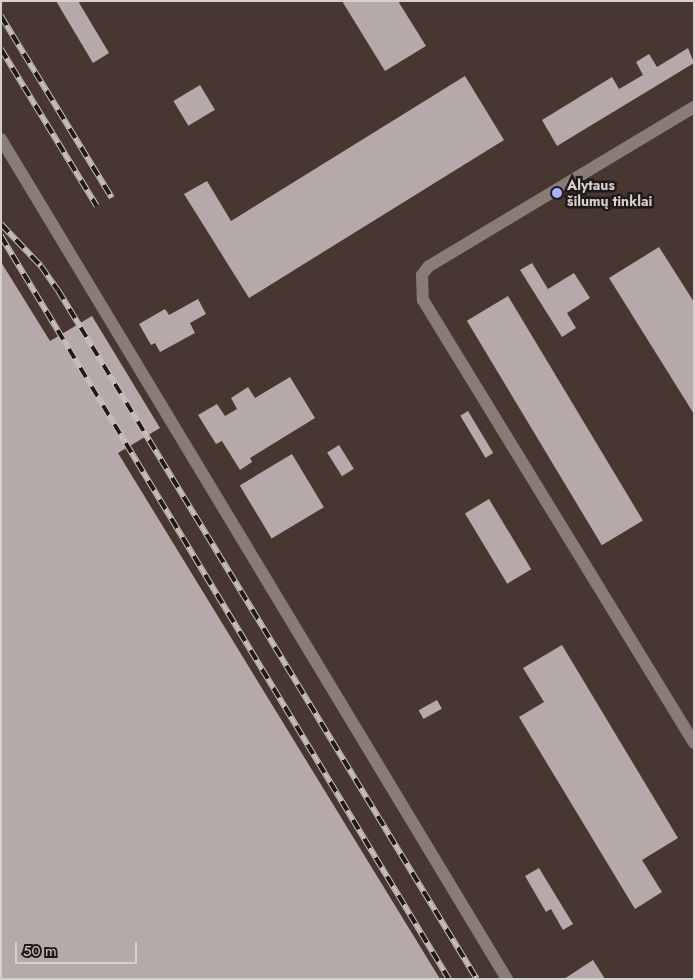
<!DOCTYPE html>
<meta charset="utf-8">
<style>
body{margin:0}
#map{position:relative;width:695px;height:980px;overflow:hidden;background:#3c322f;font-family:Jost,sans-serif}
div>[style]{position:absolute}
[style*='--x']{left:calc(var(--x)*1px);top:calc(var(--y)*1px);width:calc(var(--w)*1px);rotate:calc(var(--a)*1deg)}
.built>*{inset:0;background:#483731;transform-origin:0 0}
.building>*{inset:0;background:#b6a9a9;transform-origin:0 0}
.minor>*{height:12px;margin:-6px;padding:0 6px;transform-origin:6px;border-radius:6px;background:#887c78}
.rail>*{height:5.5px;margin-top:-2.75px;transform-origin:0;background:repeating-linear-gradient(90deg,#201b1a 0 11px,#c3bdba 0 22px);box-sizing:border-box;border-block:1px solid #c3bdba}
.dots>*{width:14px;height:14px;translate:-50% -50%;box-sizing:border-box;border:2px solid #201b1a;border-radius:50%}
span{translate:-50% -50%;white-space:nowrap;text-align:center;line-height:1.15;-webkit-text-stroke:5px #201b1a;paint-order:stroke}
.poi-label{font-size:14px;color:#d6d0cd;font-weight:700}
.left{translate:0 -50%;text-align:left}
.frame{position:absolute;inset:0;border:2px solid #d6d0cd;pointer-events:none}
.scale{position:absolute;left:15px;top:942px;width:122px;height:22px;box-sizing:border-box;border:2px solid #d6d0cd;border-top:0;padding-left:6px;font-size:15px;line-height:18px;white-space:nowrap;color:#d6d0cd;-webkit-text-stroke:4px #201b1a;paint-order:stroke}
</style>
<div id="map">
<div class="built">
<i style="left:1px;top:1px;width:693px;height:978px"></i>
</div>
<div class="building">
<i style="clip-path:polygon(56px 1px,78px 1px,109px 53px,93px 63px)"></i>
<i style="clip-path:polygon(342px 1px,398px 1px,426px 46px,385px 71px)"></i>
<i style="clip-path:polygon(688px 48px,694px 63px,557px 146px,542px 120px,612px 77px,619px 89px,643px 75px,636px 62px,649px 54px,657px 67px)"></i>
<i style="clip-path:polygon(465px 76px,504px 140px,249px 298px,184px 194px,207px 181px,231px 221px)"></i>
<i style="left:200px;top:85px;width:29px;height:31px;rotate:59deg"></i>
<i style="clip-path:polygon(659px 247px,694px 302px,694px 414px,609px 278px)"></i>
<i style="clip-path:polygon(1px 262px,50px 341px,92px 316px,160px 428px,118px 453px,440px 979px,1px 979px)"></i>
<i style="clip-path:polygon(532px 263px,548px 289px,574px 273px,590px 298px,567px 313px,576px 328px,562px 337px,520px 270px)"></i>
<i style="left:508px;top:296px;width:262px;height:48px;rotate:59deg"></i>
<i style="clip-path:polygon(198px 299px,206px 314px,190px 323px,195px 333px,160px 352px,155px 343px,151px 345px,139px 324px,165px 309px,169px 315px)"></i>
<i style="clip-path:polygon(290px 377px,315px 418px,250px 458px,252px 462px,240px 470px,222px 441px,216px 444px,198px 415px,217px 404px,225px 416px,237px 409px,231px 398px,248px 387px,255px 398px)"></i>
<i style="left:468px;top:411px;width:49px;height:9px;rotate:59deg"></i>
<i style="left:339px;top:445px;width:28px;height:14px;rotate:58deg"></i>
<i style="left:292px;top:454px;width:62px;height:61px;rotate:59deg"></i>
<i style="left:489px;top:499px;width:82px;height:28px;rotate:59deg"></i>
<i style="clip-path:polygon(562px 645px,678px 838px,642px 860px,662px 892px,635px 909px,519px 717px,544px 702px,523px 668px)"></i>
<i style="left:437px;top:700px;width:10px;height:21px;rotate:61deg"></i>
<i style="clip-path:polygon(539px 868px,573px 924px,563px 930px,551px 909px,546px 912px,525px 876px)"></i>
<i style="clip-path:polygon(593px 960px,605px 979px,564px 979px)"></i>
</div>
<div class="minor">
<i style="--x:694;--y:107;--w:310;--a:149"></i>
<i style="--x:428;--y:267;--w:10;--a:127"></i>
<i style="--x:422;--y:275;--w:25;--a:88"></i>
<i style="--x:423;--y:300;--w:519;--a:58.54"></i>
<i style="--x:1;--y:139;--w:981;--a:58.94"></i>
</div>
<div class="rail">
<i style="--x:1;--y:16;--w:213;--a:58.6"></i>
<i style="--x:1;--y:49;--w:184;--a:58.6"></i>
<i style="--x:1;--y:224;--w:58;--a:46.4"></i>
<i style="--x:41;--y:266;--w:29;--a:55"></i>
<i style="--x:58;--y:290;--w:806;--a:58.7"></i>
<i style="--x:1;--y:236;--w:868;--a:58.91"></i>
</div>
<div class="dots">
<i style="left:557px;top:193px;background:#a7b1fc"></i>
</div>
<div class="poi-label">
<span class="left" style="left:567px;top:193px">Alytaus<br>šilumų tinklai</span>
</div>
<div class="frame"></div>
<div class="scale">50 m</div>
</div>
